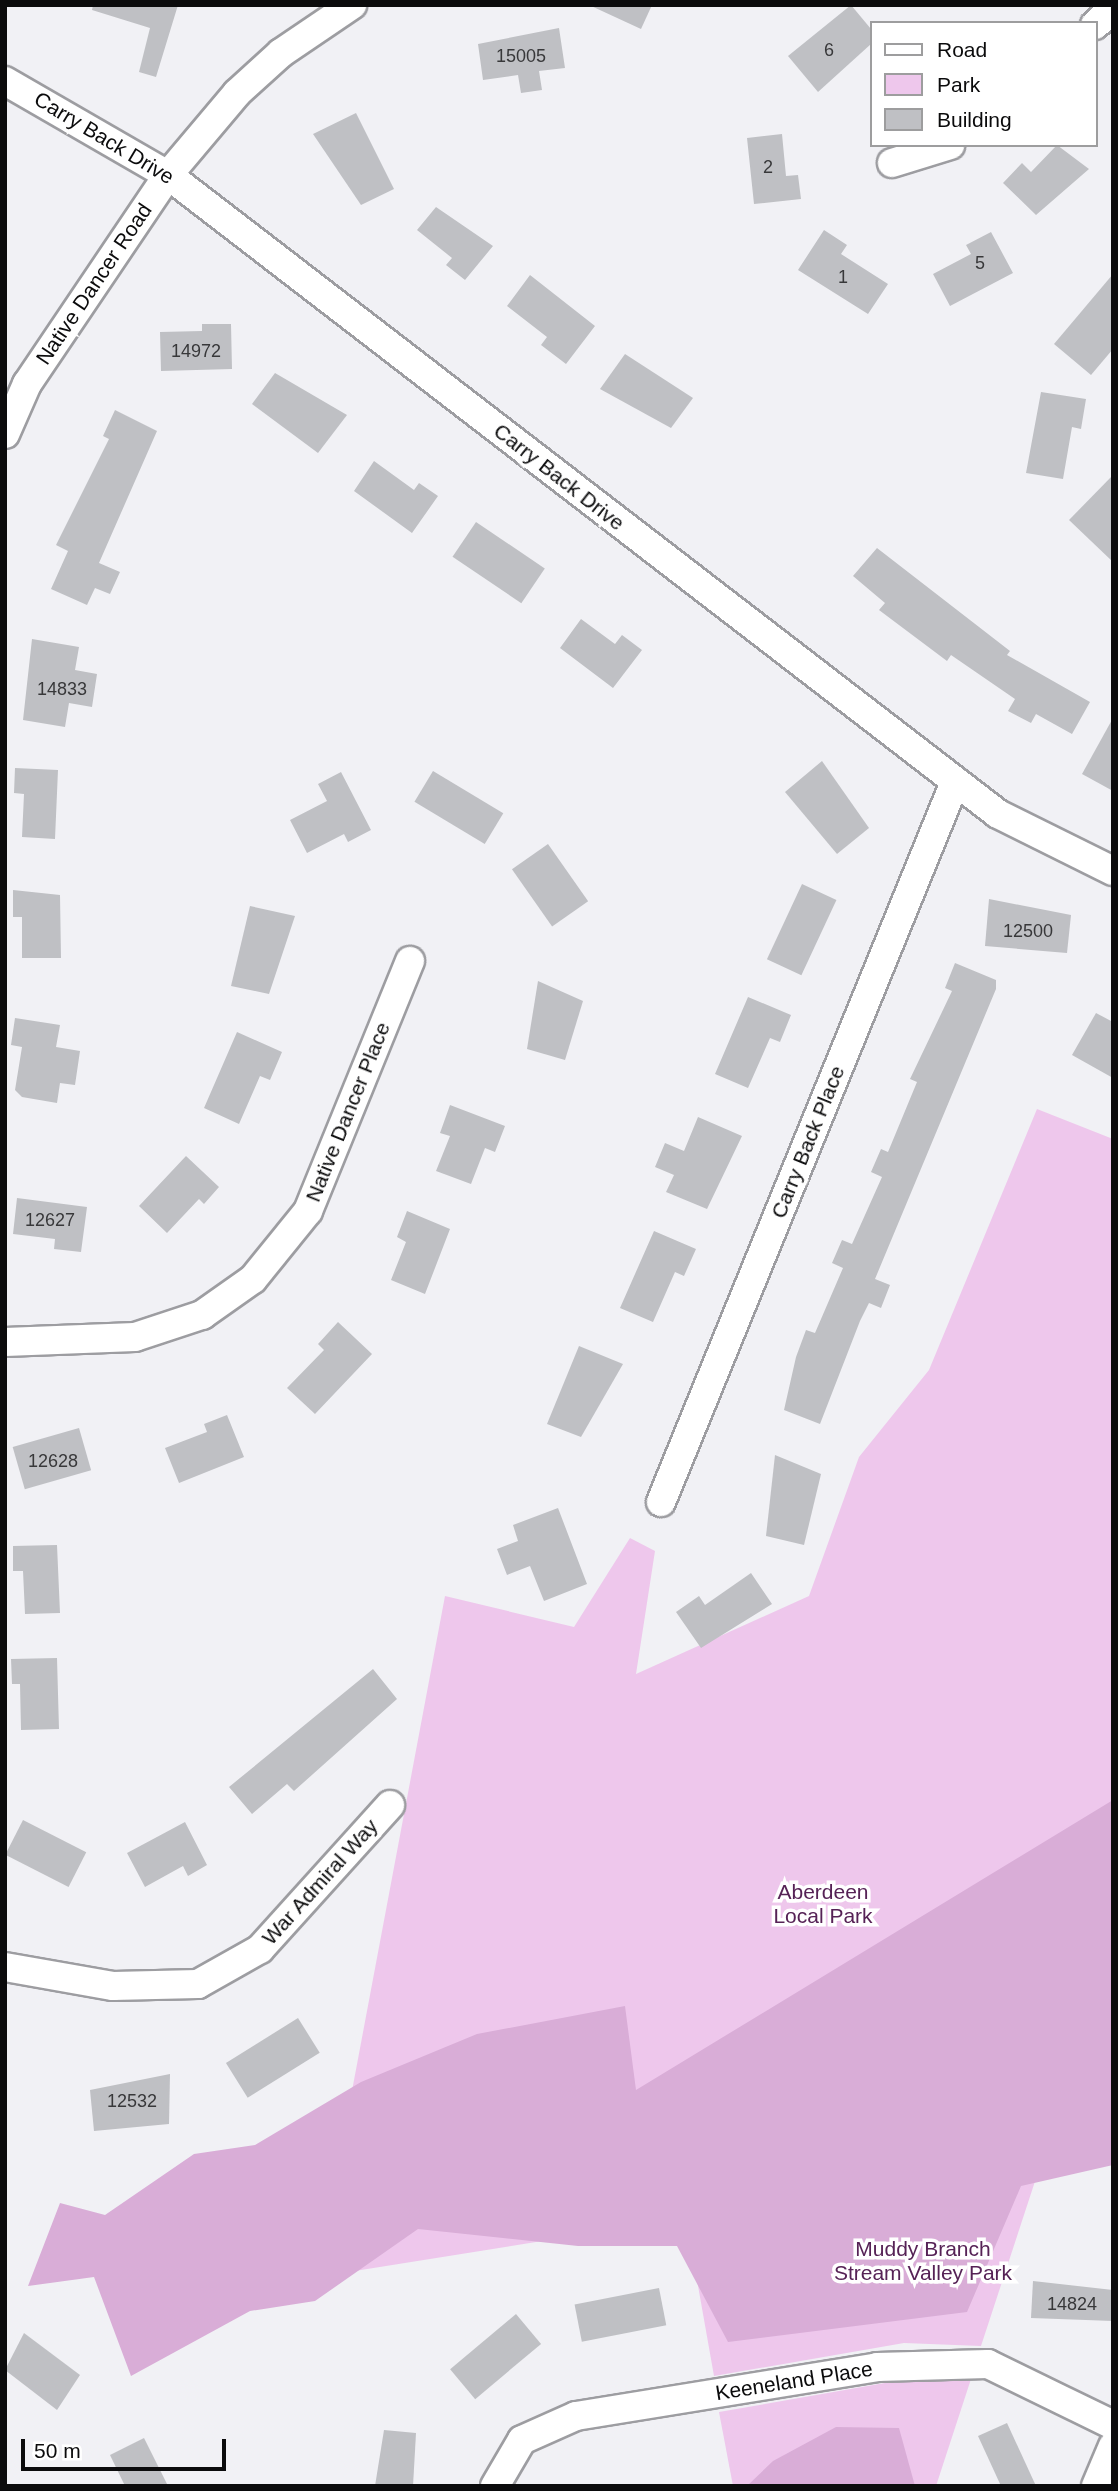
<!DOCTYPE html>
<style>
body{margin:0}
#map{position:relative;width:1118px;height:2491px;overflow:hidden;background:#f1f1f5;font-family:Arial,sans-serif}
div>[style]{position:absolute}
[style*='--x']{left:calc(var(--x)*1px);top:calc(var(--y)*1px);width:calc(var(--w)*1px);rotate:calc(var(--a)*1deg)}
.green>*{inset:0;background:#eec7ec}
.forest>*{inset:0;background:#d9add7}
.building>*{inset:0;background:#bfc0c4;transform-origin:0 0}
.roads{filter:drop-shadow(2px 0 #9d9da1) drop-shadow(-2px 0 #9d9da1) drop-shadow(0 2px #9d9da1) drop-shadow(0 -2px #9d9da1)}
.minor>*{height:28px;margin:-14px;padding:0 14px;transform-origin:14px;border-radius:14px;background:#fff}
span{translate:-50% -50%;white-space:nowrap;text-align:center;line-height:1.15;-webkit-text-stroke:7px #fff;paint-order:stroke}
.number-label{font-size:18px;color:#38383a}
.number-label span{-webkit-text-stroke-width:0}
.street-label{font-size:21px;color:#0b0b0c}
.park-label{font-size:21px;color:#562256}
.frame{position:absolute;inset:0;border:7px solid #0b0b0c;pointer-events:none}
.legend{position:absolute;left:870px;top:21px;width:228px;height:126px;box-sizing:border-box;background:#fff;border:2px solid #9d9d9e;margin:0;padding:9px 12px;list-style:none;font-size:21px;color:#0b0b0c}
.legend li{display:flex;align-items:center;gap:14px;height:35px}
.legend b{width:35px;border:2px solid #9d9d9e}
.scale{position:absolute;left:21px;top:2439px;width:205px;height:32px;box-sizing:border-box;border:4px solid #0b0b0c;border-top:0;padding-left:9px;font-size:21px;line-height:24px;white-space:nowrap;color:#0b0b0c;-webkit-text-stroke:5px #fff;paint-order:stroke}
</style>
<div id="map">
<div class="green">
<i style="clip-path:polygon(1037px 1109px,1113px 1139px,1113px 2148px,1042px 2160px,981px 2346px,904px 2343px,714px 2376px,686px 2218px,317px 2277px,445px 1596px,574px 1627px,630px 1538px,655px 1551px,636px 1674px,809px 1596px,859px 1457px,929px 1370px)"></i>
<i style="clip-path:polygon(919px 2377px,971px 2379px,936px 2486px,733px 2486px,719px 2412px)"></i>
</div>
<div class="forest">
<i style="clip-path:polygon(1113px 1800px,1113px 2165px,1021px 2186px,967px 2312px,728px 2342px,677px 2246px,578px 2246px,418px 2229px,315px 2301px,250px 2311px,131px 2376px,94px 2277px,28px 2286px,60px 2203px,105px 2215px,194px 2154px,255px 2145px,361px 2082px,477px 2034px,625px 2006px,636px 2090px)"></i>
<i style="clip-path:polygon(836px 2427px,899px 2428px,915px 2486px,747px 2486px,773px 2461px)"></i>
</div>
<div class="building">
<i style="clip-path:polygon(93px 5px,178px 5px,156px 77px,139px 72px,150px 28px,92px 10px)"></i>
<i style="clip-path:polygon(589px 5px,652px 5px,641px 29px)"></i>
<i style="clip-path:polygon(851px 5px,871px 29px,871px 44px,818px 92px,788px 56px)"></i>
<i style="clip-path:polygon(559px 28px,565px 68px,539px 71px,542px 90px,521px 93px,518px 75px,483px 80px,478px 44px)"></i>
<i style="clip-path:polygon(356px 113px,394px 189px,361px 205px,313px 134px)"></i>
<i style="clip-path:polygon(782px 134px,786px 176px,798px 175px,801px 199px,754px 204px,747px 138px)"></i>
<i style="clip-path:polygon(1057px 145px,1089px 169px,1036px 215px,1003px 183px,1022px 163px,1031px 172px)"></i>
<i style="clip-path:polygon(436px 207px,493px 246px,465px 280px,446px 265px,452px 258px,417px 230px)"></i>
<i style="clip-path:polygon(824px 230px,847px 245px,841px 254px,888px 284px,868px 314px,798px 270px)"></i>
<i style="clip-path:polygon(991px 232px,1013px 273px,950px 306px,933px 274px,971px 254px,966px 245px)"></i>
<i style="clip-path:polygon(1113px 274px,1113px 349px,1091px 375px,1054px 344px)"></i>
<i style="clip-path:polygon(530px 275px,595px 326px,566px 364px,541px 345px,547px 337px,507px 306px)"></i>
<i style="clip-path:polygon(202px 324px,231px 324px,232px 369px,161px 371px,160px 332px,202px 331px)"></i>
<i style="clip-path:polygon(625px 354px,693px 398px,671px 428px,600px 389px)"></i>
<i style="clip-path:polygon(275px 373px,347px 415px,318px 453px,252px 404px)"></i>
<i style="clip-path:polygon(1041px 392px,1086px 399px,1081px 429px,1072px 427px,1063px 479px,1026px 473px)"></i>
<i style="clip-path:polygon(115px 410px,157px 431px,99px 563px,120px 572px,110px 594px,95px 588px,87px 605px,51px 589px,68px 551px,56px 545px,109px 439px,103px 436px)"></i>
<i style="clip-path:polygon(374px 461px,414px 490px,419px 483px,438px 496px,412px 533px,354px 491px)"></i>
<i style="clip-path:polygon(1113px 475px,1113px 562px,1069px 520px)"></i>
<i style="left:476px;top:522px;width:83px;height:42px;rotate:34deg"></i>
<i style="clip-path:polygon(877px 548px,1010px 651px,1007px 655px,1090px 702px,1072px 734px,1036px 714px,1031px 723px,1008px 711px,1015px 699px,951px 655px,947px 661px,879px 610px,885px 603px,853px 576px)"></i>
<i style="clip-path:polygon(581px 619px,615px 644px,622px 635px,642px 650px,613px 688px,560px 648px)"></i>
<i style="clip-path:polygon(32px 639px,79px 647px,75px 670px,97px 674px,92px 707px,69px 703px,65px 727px,23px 720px)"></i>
<i style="clip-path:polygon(1113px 718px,1113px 791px,1082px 774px)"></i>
<i style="clip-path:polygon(822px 761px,869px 828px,837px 854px,785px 792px)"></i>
<i style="clip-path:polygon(15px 768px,58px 770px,55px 839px,22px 837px,24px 794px,14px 793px)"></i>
<i style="left:433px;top:771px;width:82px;height:36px;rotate:31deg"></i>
<i style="clip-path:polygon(341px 772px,371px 830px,348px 842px,344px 834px,307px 853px,290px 820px,327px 801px,318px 784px)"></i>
<i style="left:548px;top:844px;width:70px;height:44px;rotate:55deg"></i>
<i style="left:802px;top:884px;width:38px;height:83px;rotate:25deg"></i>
<i style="clip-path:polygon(13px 890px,60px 895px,61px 958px,22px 958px,22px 917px,13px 917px)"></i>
<i style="clip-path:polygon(989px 899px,1071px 915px,1067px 953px,985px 946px)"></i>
<i style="clip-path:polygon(250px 906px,295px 916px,269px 994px,231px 986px)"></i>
<i style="clip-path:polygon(955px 963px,996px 980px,996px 989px,875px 1279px,890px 1285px,881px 1308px,869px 1303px,860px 1321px,820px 1424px,784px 1410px,796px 1357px,806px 1330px,815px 1333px,843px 1268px,832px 1263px,842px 1240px,852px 1244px,882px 1177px,871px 1172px,881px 1149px,888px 1152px,917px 1082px,910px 1079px,952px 991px,945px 988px)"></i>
<i style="clip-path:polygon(538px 981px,583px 1001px,565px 1060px,527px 1049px)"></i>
<i style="clip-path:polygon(748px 997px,791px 1015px,780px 1042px,770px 1038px,748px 1088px,715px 1074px)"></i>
<i style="clip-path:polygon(1096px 1013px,1113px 1022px,1113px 1078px,1072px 1055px)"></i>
<i style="clip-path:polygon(15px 1018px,60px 1025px,56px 1047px,80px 1051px,75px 1085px,60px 1083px,57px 1103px,22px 1097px,15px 1090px,22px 1047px,11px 1045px)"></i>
<i style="clip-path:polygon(237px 1032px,282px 1052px,270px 1080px,260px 1076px,239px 1124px,204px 1108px)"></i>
<i style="clip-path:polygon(450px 1105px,505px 1126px,495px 1152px,485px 1148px,471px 1184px,436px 1171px,450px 1136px,440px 1133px)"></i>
<i style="clip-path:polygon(698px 1117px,742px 1136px,707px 1209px,666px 1192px,674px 1175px,655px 1167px,665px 1143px,684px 1151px)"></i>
<i style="clip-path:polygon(186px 1156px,219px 1187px,204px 1204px,199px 1199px,167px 1233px,139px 1206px)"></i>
<i style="clip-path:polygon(17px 1198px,87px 1207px,81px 1252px,54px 1249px,55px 1239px,13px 1234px)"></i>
<i style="clip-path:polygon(407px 1211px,450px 1229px,425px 1294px,391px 1280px,406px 1242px,397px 1237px)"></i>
<i style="clip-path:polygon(654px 1231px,696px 1249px,684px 1276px,675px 1272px,653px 1322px,620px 1308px)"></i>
<i style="clip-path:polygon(338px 1322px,372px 1354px,315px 1414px,287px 1388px,324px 1350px,318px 1344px)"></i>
<i style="clip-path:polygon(579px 1346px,623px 1364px,581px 1437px,547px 1424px)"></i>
<i style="clip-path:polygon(227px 1415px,244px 1457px,179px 1483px,165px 1448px,207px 1432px,204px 1424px)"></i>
<i style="left:79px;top:1428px;width:44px;height:69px;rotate:74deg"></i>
<i style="clip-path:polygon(775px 1455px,821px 1474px,804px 1545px,766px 1536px)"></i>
<i style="clip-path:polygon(558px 1508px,587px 1584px,544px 1601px,530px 1566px,507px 1575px,497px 1549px,518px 1541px,513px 1525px)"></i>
<i style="clip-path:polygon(57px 1545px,60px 1613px,25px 1614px,23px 1571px,13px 1571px,13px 1546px)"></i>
<i style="clip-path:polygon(751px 1573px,772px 1604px,701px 1648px,676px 1612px,699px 1596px,705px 1605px)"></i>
<i style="clip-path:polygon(57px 1658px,59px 1729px,21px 1730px,20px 1684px,12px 1684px,11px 1659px)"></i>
<i style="clip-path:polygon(373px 1669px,397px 1699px,294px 1791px,287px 1784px,252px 1814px,229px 1787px)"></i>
<i style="left:23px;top:1820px;width:71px;height:39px;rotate:27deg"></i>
<i style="clip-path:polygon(185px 1822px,207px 1865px,188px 1876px,183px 1866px,145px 1887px,127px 1853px)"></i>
<i style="left:298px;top:2018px;width:41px;height:85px;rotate:58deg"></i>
<i style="clip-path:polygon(170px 2074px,169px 2124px,94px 2131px,90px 2090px)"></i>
<i style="clip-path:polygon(1033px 2281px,1113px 2290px,1113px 2321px,1031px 2318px)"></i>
<i style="left:659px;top:2288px;width:38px;height:86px;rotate:79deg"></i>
<i style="left:516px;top:2314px;width:39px;height:86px;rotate:50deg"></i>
<i style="clip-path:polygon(24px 2333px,80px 2375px,57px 2410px,5px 2370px)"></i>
<i style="clip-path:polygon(1007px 2423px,1036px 2486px,1001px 2486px,978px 2436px)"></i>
<i style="clip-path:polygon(384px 2430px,416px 2433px,413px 2486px,375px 2486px)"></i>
<i style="clip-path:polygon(144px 2438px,168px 2486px,125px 2486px,110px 2455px)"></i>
</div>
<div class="roads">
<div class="minor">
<i style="--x:1095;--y:25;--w:24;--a:-42"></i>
<i style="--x:5;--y:81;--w:188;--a:30"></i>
<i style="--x:168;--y:175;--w:1047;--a:37.59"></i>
<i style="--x:998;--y:814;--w:128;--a:26.4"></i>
<i style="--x:892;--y:163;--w:61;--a:-17.2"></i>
<i style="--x:5;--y:434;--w:55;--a:-66.3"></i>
<i style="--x:27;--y:384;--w:252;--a:-56"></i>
<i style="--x:168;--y:175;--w:107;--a:-49.9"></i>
<i style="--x:237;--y:93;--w:59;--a:-42.3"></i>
<i style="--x:281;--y:53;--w:86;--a:-34.1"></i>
<i style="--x:5;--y:1342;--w:130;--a:-2.2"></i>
<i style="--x:135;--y:1337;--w:71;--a:-18.2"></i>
<i style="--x:202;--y:1315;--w:62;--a:-35.2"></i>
<i style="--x:253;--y:1279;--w:87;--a:-51"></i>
<i style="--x:308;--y:1211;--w:270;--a:-67.8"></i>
<i style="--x:661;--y:1502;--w:778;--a:-67.79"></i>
<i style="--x:5;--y:1967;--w:110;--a:10"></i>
<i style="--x:113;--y:1986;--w:85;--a:-1.3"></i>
<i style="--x:198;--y:1984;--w:71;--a:-29.4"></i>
<i style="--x:260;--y:1949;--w:194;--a:-47.9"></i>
<i style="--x:495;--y:2486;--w:53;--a:-59.6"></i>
<i style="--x:522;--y:2440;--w:59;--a:-24"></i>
<i style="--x:576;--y:2416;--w:305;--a:-9.2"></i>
<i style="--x:877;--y:2367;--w:111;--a:-1.5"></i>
<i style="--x:988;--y:2364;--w:139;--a:26"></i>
<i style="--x:1096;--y:2486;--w:43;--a:-67"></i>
</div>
</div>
<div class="number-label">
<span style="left:829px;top:50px">6</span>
<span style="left:521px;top:56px">15005</span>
<span style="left:768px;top:167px">2</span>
<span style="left:980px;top:263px">5</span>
<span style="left:843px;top:277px">1</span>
<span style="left:196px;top:351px">14972</span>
<span style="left:62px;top:689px">14833</span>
<span style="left:1028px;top:931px">12500</span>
<span style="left:50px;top:1220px">12627</span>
<span style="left:53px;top:1461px">12628</span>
<span style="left:132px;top:2101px">12532</span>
<span style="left:1072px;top:2304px">14824</span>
</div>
<div class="street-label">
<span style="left:104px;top:138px;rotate:31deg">Carry Back Drive</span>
<span style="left:94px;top:284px;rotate:-56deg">Native Dancer Road</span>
<span style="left:559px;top:477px;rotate:38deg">Carry Back Drive</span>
<span style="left:348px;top:1112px;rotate:-68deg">Native Dancer Place</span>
<span style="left:808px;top:1142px;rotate:-68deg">Carry Back Place</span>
<span style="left:320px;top:1882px;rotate:-48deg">War Admiral Way</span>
<span style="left:794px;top:2381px;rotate:-9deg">Keeneland Place</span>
</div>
<div class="park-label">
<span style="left:823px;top:1904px">Aberdeen<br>Local Park</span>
<span style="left:923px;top:2261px">Muddy Branch<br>Stream Valley Park</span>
</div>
<div class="frame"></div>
<ul class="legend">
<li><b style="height:9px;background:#fff"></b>Road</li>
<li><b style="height:19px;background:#eec7ec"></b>Park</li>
<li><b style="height:19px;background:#bfc0c4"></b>Building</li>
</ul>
<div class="scale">50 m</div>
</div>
